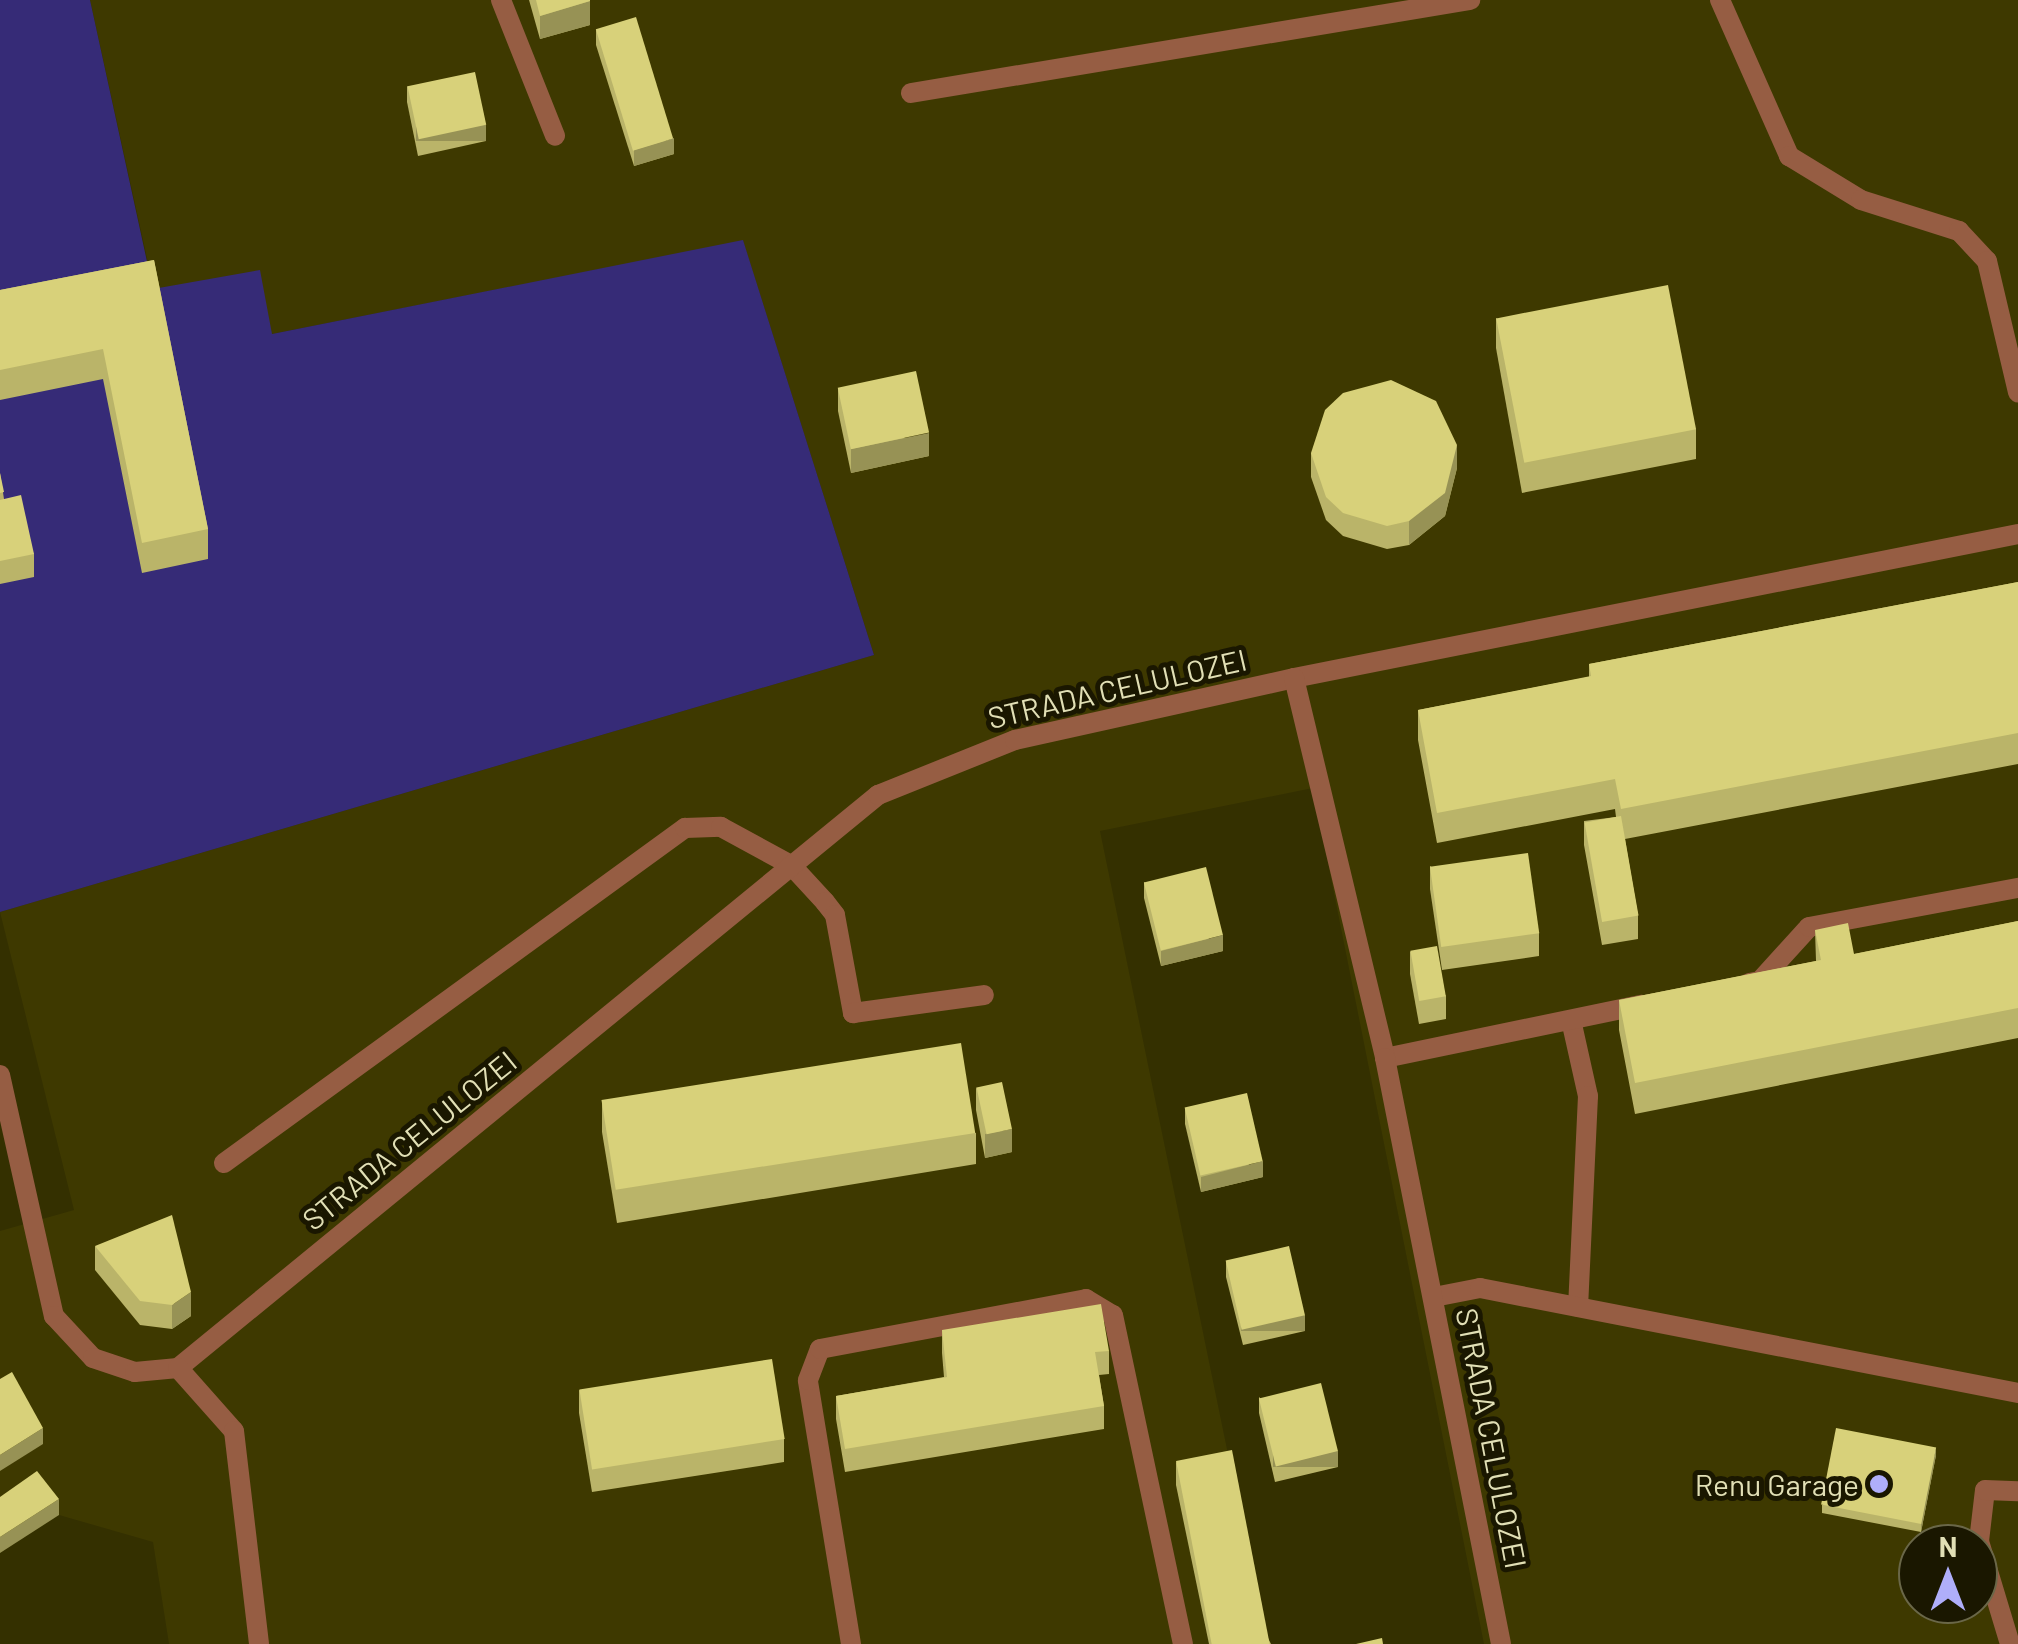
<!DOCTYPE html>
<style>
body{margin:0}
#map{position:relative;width:2018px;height:1644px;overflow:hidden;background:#343000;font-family:Barlow,sans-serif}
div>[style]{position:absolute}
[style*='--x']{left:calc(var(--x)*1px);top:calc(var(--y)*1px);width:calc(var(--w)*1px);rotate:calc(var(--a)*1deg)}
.built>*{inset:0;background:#3e3900}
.green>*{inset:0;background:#362b77}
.service>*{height:20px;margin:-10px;padding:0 10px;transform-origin:10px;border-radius:10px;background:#965d43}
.wall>*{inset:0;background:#bab469}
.shaded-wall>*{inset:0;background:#979255;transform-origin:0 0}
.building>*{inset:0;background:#d8d17a;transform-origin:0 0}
.dots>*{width:28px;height:28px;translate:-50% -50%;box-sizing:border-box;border:5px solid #1a1700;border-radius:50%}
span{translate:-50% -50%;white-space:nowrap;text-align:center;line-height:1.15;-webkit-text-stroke:10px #1a1700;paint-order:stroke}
.street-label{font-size:30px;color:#e1dfb5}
.poi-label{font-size:30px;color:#e1dfb5}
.right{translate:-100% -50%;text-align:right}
.north{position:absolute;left:1898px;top:1524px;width:100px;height:100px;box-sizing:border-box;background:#1a1700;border:2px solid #6a6748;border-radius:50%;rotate:0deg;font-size:28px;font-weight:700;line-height:40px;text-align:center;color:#e1dfb5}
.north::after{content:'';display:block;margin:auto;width:35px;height:45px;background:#afaefa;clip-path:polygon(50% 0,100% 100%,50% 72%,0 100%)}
</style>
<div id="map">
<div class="built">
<i style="clip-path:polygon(evenodd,90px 0,2018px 0,2018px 1644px,1484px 1644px,1313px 788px,1100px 831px,1267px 1644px,169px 1644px,153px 1542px,59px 1515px,0 1553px,0 1231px,74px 1210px,0 912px,874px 655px,743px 241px,272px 334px,154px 290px,90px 0,1918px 1544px,1978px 1544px,1978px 1604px,1918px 1604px,1918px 1544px)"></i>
</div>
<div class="green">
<i style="clip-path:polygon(0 0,90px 0,153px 289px,260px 270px,272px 334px,743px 240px,874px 655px,0 912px)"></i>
</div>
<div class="service">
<i style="--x:501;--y:0;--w:146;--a:68.3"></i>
<i style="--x:1720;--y:0;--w:171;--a:66.1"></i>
<i style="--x:1789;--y:156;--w:84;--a:31.4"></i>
<i style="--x:1861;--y:200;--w:103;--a:17.6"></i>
<i style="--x:1959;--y:231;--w:41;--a:47"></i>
<i style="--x:1987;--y:261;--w:135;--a:76.7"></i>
<i style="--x:911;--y:93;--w:567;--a:-9.45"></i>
<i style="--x:1294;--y:678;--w:738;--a:-11.25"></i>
<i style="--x:1749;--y:983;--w:11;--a:-10"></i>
<i style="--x:1760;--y:981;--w:73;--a:-47.8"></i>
<i style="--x:1809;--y:927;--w:213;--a:-10.6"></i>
<i style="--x:1571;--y:1020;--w:78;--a:77.4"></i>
<i style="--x:1588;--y:1096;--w:211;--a:92.7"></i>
<i style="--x:1385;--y:1058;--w:262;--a:-11.7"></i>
<i style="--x:0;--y:1075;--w:247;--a:77.4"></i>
<i style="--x:54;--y:1316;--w:57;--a:47.1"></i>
<i style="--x:93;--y:1358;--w:44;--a:18.4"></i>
<i style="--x:135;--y:1372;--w:43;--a:-5.3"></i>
<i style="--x:224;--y:1163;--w:570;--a:-36.01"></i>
<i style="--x:685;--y:828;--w:36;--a:-2"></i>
<i style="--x:721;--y:827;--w:80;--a:28.5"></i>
<i style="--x:791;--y:865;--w:50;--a:47.4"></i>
<i style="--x:825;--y:902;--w:16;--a:52"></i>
<i style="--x:835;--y:915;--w:100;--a:79.6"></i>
<i style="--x:853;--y:1013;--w:132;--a:-7.8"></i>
<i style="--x:1434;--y:1297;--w:47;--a:-11.1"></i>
<i style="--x:1480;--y:1288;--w:548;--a:11.04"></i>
<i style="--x:178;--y:1368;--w:905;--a:-39.3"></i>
<i style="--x:878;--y:795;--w:148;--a:-21.9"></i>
<i style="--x:1015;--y:740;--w:286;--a:-12.5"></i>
<i style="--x:1294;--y:678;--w:391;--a:76.5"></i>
<i style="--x:1385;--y:1058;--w:597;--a:78.8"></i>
<i style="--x:178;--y:1368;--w:84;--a:48.4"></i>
<i style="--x:234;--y:1431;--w:214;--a:83.3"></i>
<i style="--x:851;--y:1644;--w:267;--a:-99.3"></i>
<i style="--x:808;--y:1380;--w:33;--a:-69"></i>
<i style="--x:820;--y:1349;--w:271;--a:-10.6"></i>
<i style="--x:1086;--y:1299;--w:31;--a:31"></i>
<i style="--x:1113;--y:1315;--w:336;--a:78"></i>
<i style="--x:2010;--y:1644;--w:108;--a:-106.8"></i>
<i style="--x:1979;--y:1541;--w:51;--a:-83.3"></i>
<i style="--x:1985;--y:1490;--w:33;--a:2"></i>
</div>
<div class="wall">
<i style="clip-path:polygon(529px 0,590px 0,590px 25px,540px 39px)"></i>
<i style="clip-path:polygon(596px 29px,674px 154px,634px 166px,596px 45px)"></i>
<i style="clip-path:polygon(407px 86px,486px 141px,418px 156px,407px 102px)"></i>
<i style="clip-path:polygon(154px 260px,208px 529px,208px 559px,142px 573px,103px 379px,0 400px,0 290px)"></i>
<i style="clip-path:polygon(1496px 318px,1696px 429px,1696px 459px,1522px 493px,1496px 348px)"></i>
<i style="clip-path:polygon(838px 388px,929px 456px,851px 473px,838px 411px)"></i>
<i style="clip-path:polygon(1311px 453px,1457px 468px,1445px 516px,1409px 545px,1387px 549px,1343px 536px,1326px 520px,1311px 477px)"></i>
<i style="clip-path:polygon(0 473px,4px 499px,34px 554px,34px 577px,0 584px)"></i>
<i style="clip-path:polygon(2018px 582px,2018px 764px,1625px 839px,1638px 916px,1638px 939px,1602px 945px,1584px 845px,1584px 821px,1616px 817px,1615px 809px,1437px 843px,1418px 740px,1418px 710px,1589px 677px,1589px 664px)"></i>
<i style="clip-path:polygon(1430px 866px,1539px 933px,1539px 956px,1442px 970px,1430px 889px)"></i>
<i style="clip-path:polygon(1144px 882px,1223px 951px,1161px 966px,1144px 898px)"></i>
<i style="clip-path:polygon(2018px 921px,2018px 1038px,1635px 1114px,1619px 1030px,1619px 1000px,1816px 961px,1815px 930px,1854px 954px)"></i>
<i style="clip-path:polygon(1410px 951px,1446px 996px,1446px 1019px,1419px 1024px,1410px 974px)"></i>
<i style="clip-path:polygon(976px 1087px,1012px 1152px,985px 1158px,976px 1110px)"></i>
<i style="clip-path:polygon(602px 1102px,976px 1133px,976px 1164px,617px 1223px,602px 1132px)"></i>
<i style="clip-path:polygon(1185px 1108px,1263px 1177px,1201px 1192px,1185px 1124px)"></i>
<i style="clip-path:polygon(95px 1246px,191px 1316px,172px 1329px,140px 1325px,95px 1270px)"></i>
<i style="clip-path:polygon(1226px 1261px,1305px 1331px,1243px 1345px,1226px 1277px)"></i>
<i style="clip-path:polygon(942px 1330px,1109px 1351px,1109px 1374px,1099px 1375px,1104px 1406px,1104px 1429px,845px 1472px,836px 1419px,836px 1396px,944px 1377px,942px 1353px)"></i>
<i style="clip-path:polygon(579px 1390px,784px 1439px,784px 1462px,592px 1492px,579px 1413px)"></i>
<i style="clip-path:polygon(1259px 1397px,1338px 1467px,1275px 1482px,1259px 1413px)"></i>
<i style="clip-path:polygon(1936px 1455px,1921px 1532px,1822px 1513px,1822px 1505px)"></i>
<i style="clip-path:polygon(1176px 1461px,1271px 1644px,1209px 1644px,1176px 1485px)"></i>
</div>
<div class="shaded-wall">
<i style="clip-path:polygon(590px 1px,590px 25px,540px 39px,540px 16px)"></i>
<i style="left:486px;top:125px;width:16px;height:70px;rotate:90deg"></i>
<i style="clip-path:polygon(674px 138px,674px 154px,634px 166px,634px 150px)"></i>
<i style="clip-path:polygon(929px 433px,929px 456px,851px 473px,851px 449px)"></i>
<i style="clip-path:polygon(1457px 445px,1457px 468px,1445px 516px,1409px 545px,1409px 521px)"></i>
<i style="clip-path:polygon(1223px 935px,1223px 951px,1161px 966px,1161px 951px)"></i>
<i style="clip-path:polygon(1012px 1129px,1012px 1152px,985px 1158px,985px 1134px)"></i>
<i style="clip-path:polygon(1263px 1161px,1263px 1177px,1201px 1192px,1201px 1177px)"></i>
<i style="clip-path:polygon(191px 1292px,191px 1316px,172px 1329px,172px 1305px)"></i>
<i style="left:1305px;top:1315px;width:16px;height:64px;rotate:90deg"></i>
<i style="clip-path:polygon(43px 1428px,43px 1444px,0 1471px,0 1455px)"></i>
<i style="clip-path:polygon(1936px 1447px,1936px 1455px,1921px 1532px,1921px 1523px)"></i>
<i style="left:1338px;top:1451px;width:16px;height:65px;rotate:90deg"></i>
<i style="clip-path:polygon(59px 1499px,59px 1515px,0 1553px,0 1537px)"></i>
</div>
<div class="building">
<i style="clip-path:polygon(536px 0,590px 0,590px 1px,540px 16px)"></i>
<i style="left:636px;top:17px;width:127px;height:42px;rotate:73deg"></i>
<i style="left:475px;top:72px;width:54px;height:69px;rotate:78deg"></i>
<i style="clip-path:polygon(154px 260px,208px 529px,142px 543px,103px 349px,0 370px,0 290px)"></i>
<i style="left:1668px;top:285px;width:147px;height:175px;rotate:79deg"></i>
<i style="left:916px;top:371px;width:63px;height:80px;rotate:78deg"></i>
<i style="clip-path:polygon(1391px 380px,1436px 401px,1457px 445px,1445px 493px,1409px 521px,1387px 526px,1343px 513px,1326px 497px,1311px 453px,1325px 410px,1343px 393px)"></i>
<i style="clip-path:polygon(0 473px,4px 492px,0 493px)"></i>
<i style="clip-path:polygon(21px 495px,34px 554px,0 561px,0 500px)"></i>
<i style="clip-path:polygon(2018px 582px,2018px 733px,1621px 809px,1615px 779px,1437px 813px,1418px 710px,1591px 676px,1589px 664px)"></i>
<i style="left:1621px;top:816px;width:101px;height:37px;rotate:80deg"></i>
<i style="left:1528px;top:853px;width:81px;height:99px;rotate:82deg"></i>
<i style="left:1206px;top:867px;width:70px;height:64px;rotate:76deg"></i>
<i style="clip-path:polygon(2018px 921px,2018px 1008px,1635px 1083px,1619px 1000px,1821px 960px,1815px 930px,1848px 923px,1854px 954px)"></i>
<i style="left:1437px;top:946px;width:51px;height:27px;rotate:80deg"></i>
<i style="left:961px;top:1043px;width:91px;height:364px;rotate:81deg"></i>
<i style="left:1002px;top:1082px;width:48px;height:26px;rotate:78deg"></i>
<i style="left:1247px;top:1093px;width:70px;height:64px;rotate:77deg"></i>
<i style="clip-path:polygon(172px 1215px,191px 1292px,172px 1305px,140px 1301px,95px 1246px)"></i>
<i style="left:1289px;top:1246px;width:71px;height:65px;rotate:77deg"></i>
<i style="clip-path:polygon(1101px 1304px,1109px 1351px,1095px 1352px,1104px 1406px,845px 1449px,836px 1396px,947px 1377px,942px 1330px)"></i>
<i style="left:772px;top:1359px;width:81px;height:195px;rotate:81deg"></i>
<i style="clip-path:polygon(12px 1372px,43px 1428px,0 1455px,0 1379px)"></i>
<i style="left:1321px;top:1383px;width:70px;height:64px;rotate:76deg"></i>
<i style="left:1836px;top:1428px;width:102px;height:78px;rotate:11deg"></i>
<i style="left:1232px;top:1450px;width:198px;height:57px;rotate:79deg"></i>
<i style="clip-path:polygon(37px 1471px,59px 1499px,0 1537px,0 1497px)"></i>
<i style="clip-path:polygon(1382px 1638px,1383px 1644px,1356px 1644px)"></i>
</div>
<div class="dots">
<i style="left:1879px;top:1484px;background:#afaefa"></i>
</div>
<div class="street-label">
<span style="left:1117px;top:688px;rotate:-13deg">STRADA CELULOZEI</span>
<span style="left:409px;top:1140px;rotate:-39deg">STRADA CELULOZEI</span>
<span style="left:1492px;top:1438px;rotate:79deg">STRADA CELULOZEI</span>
</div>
<div class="poi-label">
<span class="right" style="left:1859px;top:1484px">Renu Garage</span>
</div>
<div class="north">N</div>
</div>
